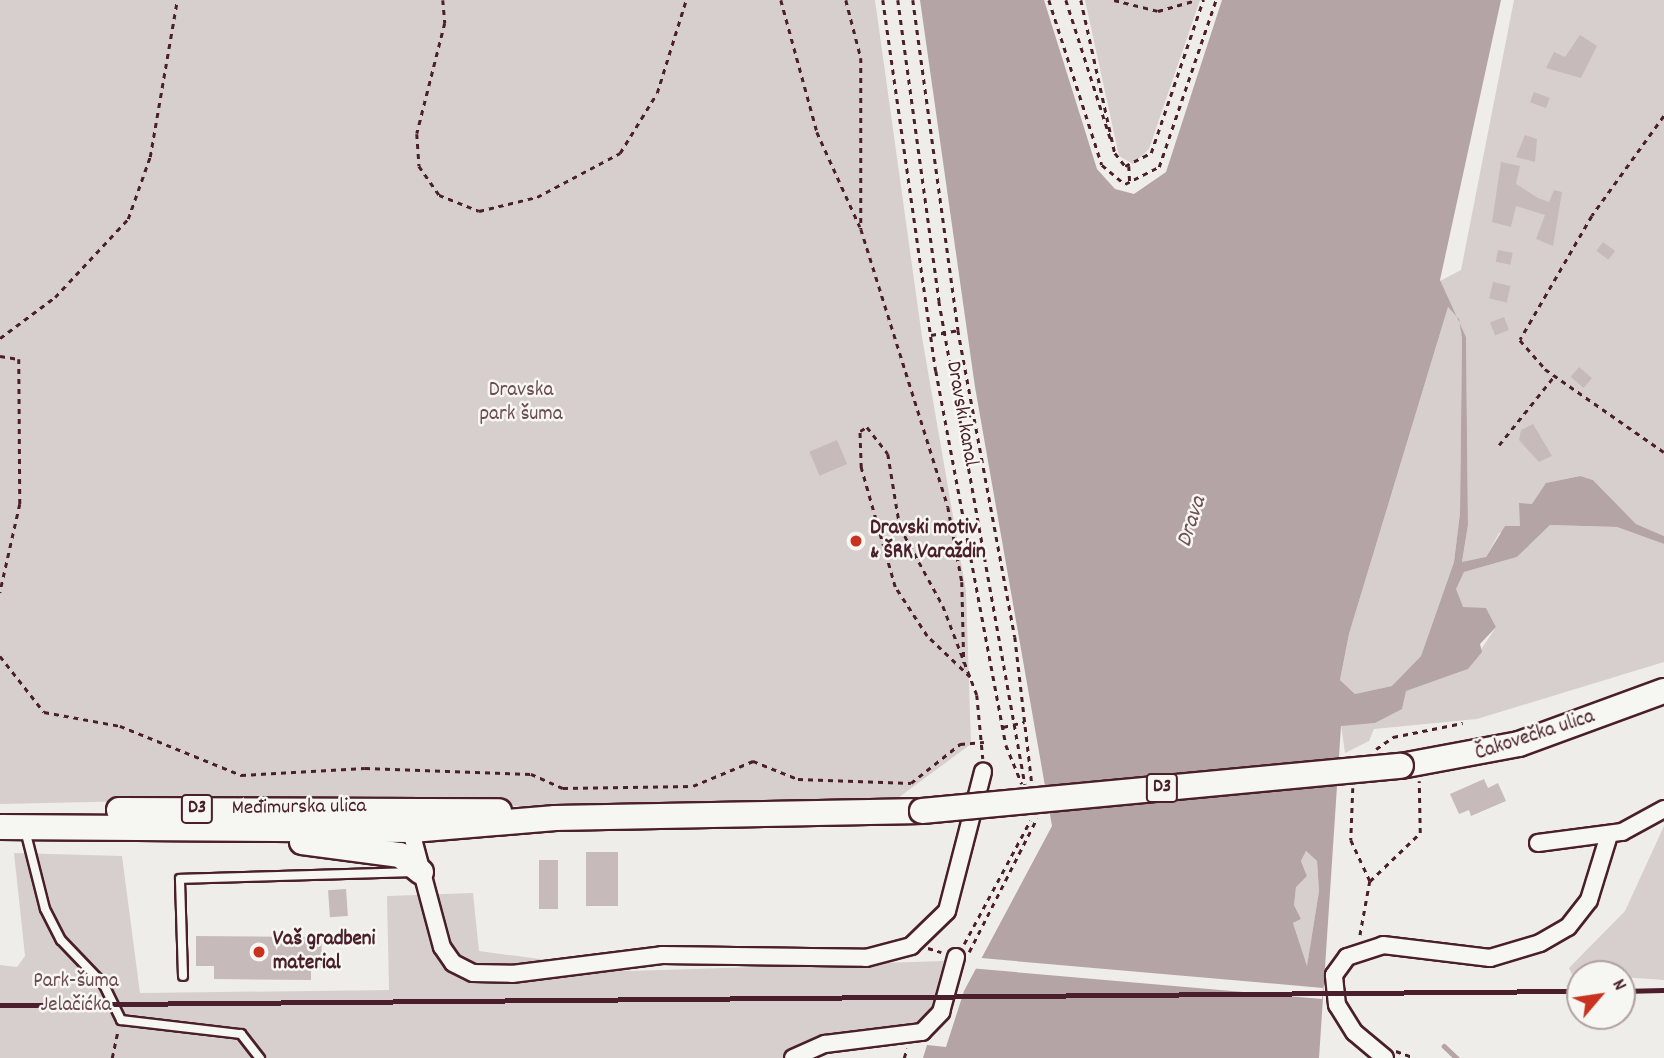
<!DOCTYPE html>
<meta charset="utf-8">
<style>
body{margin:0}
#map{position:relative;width:1664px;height:1058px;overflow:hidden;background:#efedea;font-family:Dekko,sans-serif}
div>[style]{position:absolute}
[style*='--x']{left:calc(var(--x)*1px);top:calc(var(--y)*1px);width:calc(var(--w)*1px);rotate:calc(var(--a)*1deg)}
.green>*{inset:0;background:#d7cfce}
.water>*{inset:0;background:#b4a4a5}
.pier>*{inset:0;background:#efedea;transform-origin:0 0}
.stream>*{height:4.5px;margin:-2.25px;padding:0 2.25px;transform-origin:2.25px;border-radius:2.25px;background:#b4a4a5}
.building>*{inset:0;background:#c6babb;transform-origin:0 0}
.path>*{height:2.5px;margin-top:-1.25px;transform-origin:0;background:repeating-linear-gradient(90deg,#4a1f2b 0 5px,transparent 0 10px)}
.roads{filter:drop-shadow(2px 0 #4a1f2b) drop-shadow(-2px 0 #4a1f2b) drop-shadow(0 2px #4a1f2b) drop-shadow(0 -2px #4a1f2b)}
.lane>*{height:8px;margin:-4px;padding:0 4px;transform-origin:4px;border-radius:4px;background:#f6f6f2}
.street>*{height:16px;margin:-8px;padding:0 8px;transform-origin:8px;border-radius:8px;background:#f6f6f2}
.primary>*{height:24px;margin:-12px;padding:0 12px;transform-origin:12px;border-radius:12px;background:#f6f6f2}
.rail>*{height:4.5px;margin:-2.25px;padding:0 2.25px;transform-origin:2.25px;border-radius:2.25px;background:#4a1f2b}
.bridges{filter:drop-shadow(2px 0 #4a1f2b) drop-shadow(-2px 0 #4a1f2b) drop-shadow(0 2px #4a1f2b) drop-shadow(0 -2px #4a1f2b)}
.primary-bridge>*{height:24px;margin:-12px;padding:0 12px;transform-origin:12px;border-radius:12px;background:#f6f6f2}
.dots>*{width:19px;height:19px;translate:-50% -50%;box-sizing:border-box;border:4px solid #f6f6f2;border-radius:50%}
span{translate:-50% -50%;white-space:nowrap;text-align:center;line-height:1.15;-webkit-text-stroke:5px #f6f6f2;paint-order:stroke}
.shield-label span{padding:2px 5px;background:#f6f6f2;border:2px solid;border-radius:5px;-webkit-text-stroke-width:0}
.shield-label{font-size:19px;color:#4a1f2b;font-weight:700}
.park-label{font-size:21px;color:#6d4b54}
.street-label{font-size:21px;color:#4a1f2b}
.poi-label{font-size:21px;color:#4a1f2b;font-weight:700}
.left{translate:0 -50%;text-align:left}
.water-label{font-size:23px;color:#6f4e56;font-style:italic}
.north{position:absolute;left:1566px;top:960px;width:70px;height:70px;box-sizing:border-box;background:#f6f6f2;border:2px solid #b1a0a2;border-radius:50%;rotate:61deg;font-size:19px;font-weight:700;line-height:28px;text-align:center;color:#4a1f2b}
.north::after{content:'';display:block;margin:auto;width:24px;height:32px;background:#c8321e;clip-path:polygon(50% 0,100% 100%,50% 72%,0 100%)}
</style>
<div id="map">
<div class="green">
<i style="clip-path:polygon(0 0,875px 0,922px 337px,966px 591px,971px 744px,898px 798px,839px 804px,501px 806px,375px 796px,0 804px)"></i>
<i style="clip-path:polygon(1085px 0,1200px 0,1149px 149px,1133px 164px,1119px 156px)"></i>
<i style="clip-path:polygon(1514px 0,1664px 0,1664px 536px,1636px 524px,1593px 480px,1579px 476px,1547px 483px,1520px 526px,1499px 533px,1486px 557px,1472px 564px,1462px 563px,1468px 525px,1466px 337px,1440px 281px,1461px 270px)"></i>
<i style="clip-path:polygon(1448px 307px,1460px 319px,1462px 338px,1460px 513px,1454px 562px,1421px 656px,1393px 686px,1355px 694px,1340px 680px,1349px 634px)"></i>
<i style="clip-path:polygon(1550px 525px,1617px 527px,1664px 544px,1664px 662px,1477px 719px,1374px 729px,1369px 741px,1345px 753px,1341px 725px,1375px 723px,1401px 709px,1405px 691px,1468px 669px,1496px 627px,1486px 608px,1463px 608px,1455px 589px,1464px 572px,1517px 557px)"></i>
<i style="clip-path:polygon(1664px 826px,1664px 980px,1580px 974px,1576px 983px,1569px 968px,1625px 911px)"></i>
<i style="clip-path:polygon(1306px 851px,1317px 861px,1319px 891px,1307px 967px,1293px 923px,1301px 919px,1294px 905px,1296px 886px,1307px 876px,1301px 861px)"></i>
<i style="clip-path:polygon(14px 853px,122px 856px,140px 993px,389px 990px,387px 896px,473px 893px,479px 951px,629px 971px,944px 961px,929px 1020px,916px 1029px,786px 1058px,0 1058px,0 965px,17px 967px,25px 956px)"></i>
</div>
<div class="water">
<i style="clip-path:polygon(evenodd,920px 0,1044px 0,1097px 169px,1115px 189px,1134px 194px,1166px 172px,1222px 0,1501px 0,1440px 280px,1466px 337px,1468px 525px,1462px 562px,1486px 557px,1505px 526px,1520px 526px,1519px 503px,1532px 504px,1546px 483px,1580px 476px,1593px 480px,1636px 524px,1664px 536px,1664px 544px,1617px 527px,1550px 525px,1517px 557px,1464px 572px,1456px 589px,1463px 607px,1486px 608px,1496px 627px,1480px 644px,1482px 652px,1468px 669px,1406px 691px,1402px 709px,1375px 723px,1341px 726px,1319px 1058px,923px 1058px,927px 1045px,946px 1047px,964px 991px,1052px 826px,975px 387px,920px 0,1448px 307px,1459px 319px,1462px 338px,1460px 513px,1454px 562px,1421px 656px,1392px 686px,1355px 694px,1340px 680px,1349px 634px,1448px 307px,920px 0,1306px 851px,1317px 861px,1319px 891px,1307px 966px,1293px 923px,1301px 919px,1294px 905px,1296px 887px,1307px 876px,1301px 861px,1306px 851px)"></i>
</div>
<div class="pier">
<i style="left:1323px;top:988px;width:11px;height:363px;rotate:95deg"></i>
</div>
<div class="stream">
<i style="--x:1444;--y:1046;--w:18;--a:43"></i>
</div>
<div class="building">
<i style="clip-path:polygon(1580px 35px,1597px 46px,1581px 78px,1546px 68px,1554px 52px,1565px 57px)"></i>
<i style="left:1534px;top:92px;width:17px;height:11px;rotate:21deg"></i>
<i style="clip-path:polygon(1525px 135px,1537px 139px,1535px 162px,1516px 157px)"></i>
<i style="clip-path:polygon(1501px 162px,1520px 166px,1516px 184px,1538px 198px,1549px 202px,1554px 190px,1562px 192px,1553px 246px,1536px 239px,1545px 215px,1516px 206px,1511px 227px,1492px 222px)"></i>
<i style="left:1603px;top:242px;width:15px;height:11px;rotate:37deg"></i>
<i style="left:1498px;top:250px;width:15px;height:12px;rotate:11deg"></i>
<i style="left:1493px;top:282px;width:18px;height:17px;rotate:13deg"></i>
<i style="left:1504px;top:317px;width:14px;height:15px;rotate:69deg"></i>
<i style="left:1579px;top:367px;width:17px;height:13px;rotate:40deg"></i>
<i style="clip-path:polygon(1533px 424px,1552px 456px,1539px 462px,1519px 440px,1521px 430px)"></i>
<i style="left:837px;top:440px;width:26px;height:30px;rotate:67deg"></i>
<i style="clip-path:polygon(1484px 779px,1488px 788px,1498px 783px,1506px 801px,1471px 816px,1469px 810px,1459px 814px,1450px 794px)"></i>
<i style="left:586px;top:852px;width:32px;height:54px"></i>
<i style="left:539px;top:860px;width:19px;height:49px"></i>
<i style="left:346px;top:889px;width:27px;height:18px;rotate:86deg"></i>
<i style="clip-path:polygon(196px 936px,322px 937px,321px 968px,311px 968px,311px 980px,214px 979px,214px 966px,196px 966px)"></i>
</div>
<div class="path">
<i style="--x:443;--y:0;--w:23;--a:85"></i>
<i style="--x:445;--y:23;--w:114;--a:104.2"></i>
<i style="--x:417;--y:134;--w:32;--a:86"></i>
<i style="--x:419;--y:166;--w:35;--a:55"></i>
<i style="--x:439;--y:195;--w:43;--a:21.8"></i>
<i style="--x:479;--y:211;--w:60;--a:-13.6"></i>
<i style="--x:537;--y:197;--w:94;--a:-27.9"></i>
<i style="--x:620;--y:153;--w:70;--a:-58.3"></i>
<i style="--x:657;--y:93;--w:97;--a:-72.7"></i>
<i style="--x:781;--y:0;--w:137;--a:74.7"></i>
<i style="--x:817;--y:132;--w:104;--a:65.6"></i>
<i style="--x:846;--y:0;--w:60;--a:75.5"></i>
<i style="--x:861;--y:58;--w:171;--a:90"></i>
<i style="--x:861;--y:229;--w:291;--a:72.6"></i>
<i style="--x:948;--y:507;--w:76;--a:79.4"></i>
<i style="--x:962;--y:582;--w:81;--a:88.6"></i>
<i style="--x:883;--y:0;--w:375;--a:81.9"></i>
<i style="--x:936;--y:371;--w:380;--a:79.4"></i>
<i style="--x:1006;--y:745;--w:42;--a:67.7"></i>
<i style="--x:898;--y:0;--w:304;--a:82.2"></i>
<i style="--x:939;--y:301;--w:491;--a:79.9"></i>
<i style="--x:913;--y:0;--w:333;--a:82.2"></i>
<i style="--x:958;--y:330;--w:312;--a:79.5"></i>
<i style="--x:1015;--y:637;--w:148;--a:83.4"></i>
<i style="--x:1049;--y:0;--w:173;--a:72.2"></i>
<i style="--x:1102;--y:165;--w:30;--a:40"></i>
<i style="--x:1125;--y:184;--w:38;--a:-27"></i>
<i style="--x:1159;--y:167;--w:176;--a:-71.2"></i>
<i style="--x:1066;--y:0;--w:150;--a:72.2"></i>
<i style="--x:1081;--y:0;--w:157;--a:77.5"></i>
<i style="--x:1115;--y:153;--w:16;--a:52"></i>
<i style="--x:1125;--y:166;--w:29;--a:-27"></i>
<i style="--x:1151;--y:153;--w:162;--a:-71.2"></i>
<i style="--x:1114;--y:0;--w:45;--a:14"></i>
<i style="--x:1158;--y:11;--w:40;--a:-16"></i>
<i style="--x:1664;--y:116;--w:123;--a:125.8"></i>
<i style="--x:1592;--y:216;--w:143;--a:120.1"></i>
<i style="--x:1520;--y:340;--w:38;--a:49"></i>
<i style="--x:1545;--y:369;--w:145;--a:34.9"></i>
<i style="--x:1129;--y:166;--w:17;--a:87"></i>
<i style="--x:931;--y:335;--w:27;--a:-10"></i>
<i style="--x:0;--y:338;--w:69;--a:-36.7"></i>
<i style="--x:55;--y:297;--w:107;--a:-46.9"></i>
<i style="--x:128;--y:219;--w:66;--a:-70.5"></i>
<i style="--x:150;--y:157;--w:159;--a:-80.2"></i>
<i style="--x:0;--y:356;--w:19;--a:9"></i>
<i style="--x:19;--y:359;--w:145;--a:89.6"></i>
<i style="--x:20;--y:504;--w:91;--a:102.7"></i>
<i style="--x:1499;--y:445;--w:90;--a:-51.3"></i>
<i style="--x:0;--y:656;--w:71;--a:51.8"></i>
<i style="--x:44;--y:712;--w:77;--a:10.4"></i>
<i style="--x:120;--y:726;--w:131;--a:22"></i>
<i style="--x:241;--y:775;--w:124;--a:-3.2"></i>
<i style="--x:365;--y:768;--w:166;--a:2.1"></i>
<i style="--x:531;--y:774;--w:35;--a:24"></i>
<i style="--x:563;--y:788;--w:130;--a:-0.9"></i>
<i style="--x:693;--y:786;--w:65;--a:-22.6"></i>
<i style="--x:753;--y:761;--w:48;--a:21.8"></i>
<i style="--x:798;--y:779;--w:113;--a:2"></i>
<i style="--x:911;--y:783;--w:63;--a:-38.5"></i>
<i style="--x:960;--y:744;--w:24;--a:-5"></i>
<i style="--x:970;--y:677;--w:59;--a:-136.4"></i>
<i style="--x:927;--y:636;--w:59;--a:-123.1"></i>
<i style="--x:895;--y:587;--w:124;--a:-105.9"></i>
<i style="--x:861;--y:468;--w:37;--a:-92"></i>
<i style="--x:860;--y:431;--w:8;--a:-30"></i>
<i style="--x:867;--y:427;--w:34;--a:52"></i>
<i style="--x:888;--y:454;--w:74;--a:80.7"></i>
<i style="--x:900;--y:527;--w:90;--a:61.4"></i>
<i style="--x:943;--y:606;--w:95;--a:69.1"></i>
<i style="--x:977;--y:695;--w:64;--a:84.6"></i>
<i style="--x:1003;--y:727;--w:22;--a:-13"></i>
<i style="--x:1376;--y:749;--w:21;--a:-35"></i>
<i style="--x:1393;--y:737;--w:71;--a:-11.3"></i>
<i style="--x:1353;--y:788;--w:52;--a:92.2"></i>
<i style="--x:1351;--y:840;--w:45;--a:65.1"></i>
<i style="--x:1370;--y:881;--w:56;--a:100.3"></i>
<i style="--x:1370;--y:881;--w:69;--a:-43.8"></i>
<i style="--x:1420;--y:833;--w:52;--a:-91.1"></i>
<i style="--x:964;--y:944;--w:140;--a:-61.8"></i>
<i style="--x:928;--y:948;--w:14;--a:17"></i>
<i style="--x:969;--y:952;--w:150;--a:-63.1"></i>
<i style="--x:1396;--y:1051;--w:20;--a:20"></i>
<i style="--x:112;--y:1058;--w:29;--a:-78"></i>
<i style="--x:904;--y:1058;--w:10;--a:-73"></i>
</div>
<div class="roads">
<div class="lane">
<i style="--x:25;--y:830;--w:81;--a:75.8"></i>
<i style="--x:45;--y:909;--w:35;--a:63"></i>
<i style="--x:61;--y:940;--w:62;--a:46.3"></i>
<i style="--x:104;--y:985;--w:39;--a:64"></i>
<i style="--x:121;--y:1020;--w:121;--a:6.7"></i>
<i style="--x:241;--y:1034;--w:31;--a:52"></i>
<i style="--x:183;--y:976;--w:97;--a:-91.8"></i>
<i style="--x:180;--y:879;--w:231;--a:-1.7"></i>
</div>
<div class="street">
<i style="--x:409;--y:824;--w:127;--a:75"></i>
<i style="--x:442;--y:947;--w:19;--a:55"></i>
<i style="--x:453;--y:963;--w:22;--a:27"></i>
<i style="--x:473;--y:973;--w:39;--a:1"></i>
<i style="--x:512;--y:974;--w:151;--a:-7.2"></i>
<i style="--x:662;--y:955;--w:204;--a:0.8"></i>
<i style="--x:866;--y:958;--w:47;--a:-14.9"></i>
<i style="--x:911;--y:946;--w:50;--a:-44.2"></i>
<i style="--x:947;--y:911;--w:144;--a:-75.5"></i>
<i style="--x:1538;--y:843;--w:85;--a:-7.5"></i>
<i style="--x:1622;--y:832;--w:48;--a:-28.7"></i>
<i style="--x:793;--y:1058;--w:35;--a:-24"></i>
<i style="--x:825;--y:1044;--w:98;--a:-7.1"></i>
<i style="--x:922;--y:1032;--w:28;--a:-46"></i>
<i style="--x:941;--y:1012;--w:57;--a:-74.7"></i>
<i style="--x:1385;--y:1058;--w:40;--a:-140"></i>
<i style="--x:1354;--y:1032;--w:32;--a:-122"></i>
<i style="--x:1337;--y:1005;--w:30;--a:-96"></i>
<i style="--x:1334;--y:975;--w:22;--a:-54"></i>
<i style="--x:1347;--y:957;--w:38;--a:-18"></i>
<i style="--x:1383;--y:945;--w:108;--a:6.9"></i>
<i style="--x:1490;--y:958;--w:52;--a:-16.7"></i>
<i style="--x:1540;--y:943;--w:32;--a:-30"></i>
<i style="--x:1568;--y:927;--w:34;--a:-52"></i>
<i style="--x:1589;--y:900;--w:68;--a:-72.9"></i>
</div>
<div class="primary">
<i style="--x:1401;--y:766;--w:120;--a:-10.6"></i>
<i style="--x:1519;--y:744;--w:154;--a:-20.1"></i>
<i style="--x:119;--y:810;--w:380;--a:0.2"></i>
<i style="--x:0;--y:827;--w:412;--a:0.4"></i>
<i style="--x:412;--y:830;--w:144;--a:-4.8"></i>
<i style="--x:555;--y:818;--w:367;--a:-1.1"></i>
<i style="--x:302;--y:842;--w:99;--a:7.6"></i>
<i style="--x:400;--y:855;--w:27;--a:39"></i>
</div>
</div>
<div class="rail">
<i style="--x:1622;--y:991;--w:42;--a:-1.4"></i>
<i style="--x:0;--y:1005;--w:1580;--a:-0.51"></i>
</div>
<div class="bridges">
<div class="primary-bridge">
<i style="--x:922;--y:811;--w:481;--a:-5.4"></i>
</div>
</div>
<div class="dots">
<i style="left:856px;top:541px;background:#c8321e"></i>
<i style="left:259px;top:952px;background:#c8321e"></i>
</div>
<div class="shield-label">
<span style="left:1162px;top:788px">D3</span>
<span style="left:197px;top:809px">D3</span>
</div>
<div class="park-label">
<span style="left:521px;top:403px">Dravska<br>park šuma</span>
<span style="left:76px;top:994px">Park-šuma<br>Jelačićka</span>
</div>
<div class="street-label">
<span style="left:961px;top:414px;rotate:80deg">Dravski kanal</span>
<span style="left:1535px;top:736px;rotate:-18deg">Čakovečka ulica</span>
<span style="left:299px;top:808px;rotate:-1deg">Međimurska ulica</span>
</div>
<div class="poi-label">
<span class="left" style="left:870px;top:541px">Dravski motiv<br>&amp; ŠRK Varaždin</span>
<span class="left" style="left:273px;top:952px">Vaš gradbeni<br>material</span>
</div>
<div class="water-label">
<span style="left:1193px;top:522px;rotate:-72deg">Drava</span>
</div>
<div class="north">N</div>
</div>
